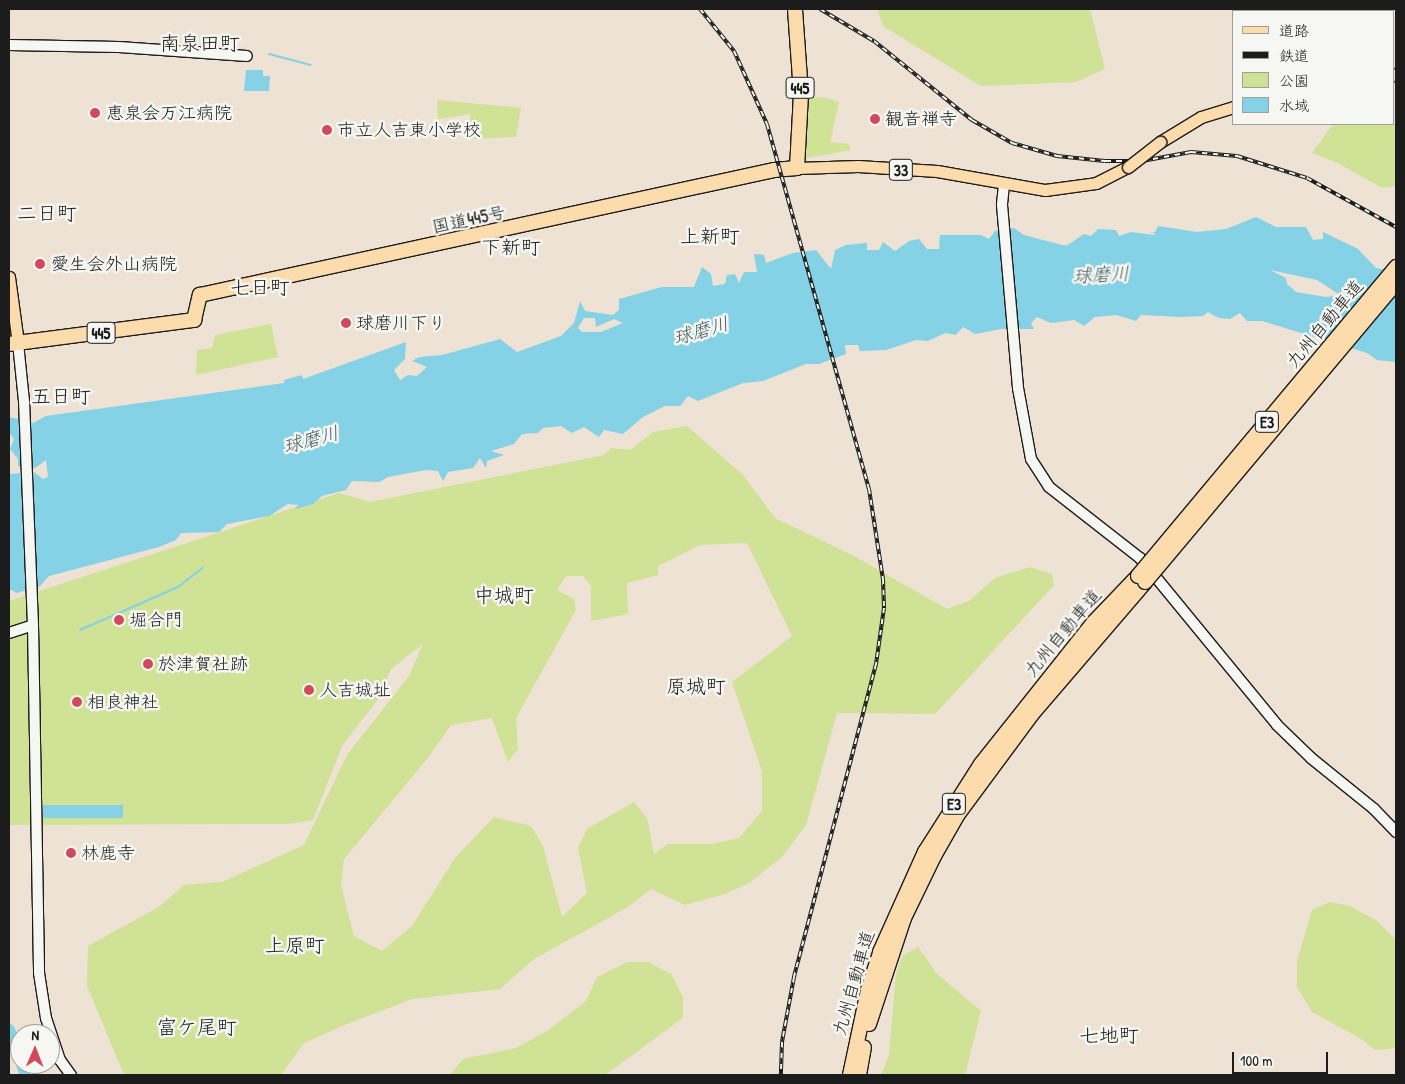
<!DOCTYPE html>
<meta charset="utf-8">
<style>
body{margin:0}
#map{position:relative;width:1405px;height:1084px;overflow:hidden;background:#ede2d3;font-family:"Patrick Hand","Klee One",sans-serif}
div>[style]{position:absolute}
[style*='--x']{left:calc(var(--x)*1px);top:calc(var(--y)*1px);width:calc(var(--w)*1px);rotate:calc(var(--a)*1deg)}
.green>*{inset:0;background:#cfe296}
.water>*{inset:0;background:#85d1e5;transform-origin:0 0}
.stream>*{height:2px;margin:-1px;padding:0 1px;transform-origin:1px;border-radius:1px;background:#85d1e5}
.river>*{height:11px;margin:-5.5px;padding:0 5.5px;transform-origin:5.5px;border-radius:5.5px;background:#85d1e5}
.roads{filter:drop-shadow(1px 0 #1c1c1c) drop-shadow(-1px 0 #1c1c1c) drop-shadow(0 1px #1c1c1c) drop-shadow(0 -1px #1c1c1c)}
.secondary>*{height:10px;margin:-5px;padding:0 5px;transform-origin:5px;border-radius:5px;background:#f6f6f2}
.primary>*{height:11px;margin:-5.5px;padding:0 5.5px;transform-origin:5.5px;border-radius:5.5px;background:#fcdcac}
.highway>*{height:14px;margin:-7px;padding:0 7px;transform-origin:7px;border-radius:7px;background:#fcdcac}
.rail>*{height:4px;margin-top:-2px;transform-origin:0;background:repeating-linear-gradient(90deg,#f6f6f2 0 5.5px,#1c1c1c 0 11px);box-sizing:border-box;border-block:1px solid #1c1c1c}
.bridges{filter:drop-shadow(1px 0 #1c1c1c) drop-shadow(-1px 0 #1c1c1c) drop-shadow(0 1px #1c1c1c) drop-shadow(0 -1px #1c1c1c)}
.primary-bridge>*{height:11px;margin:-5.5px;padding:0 5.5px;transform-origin:5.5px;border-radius:5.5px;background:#fcdcac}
.highway-bridge>*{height:14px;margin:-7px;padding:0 7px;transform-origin:7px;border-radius:7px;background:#fcdcac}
.dots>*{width:14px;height:14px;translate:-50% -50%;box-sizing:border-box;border:2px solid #f6f6f2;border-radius:50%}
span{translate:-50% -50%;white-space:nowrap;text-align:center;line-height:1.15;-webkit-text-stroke:5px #f6f6f2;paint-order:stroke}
.shield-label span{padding:1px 4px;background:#f6f6f2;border:1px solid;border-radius:4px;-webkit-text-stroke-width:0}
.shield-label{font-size:16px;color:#1c1c1c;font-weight:700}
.poi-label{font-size:18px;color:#1c1c1c}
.left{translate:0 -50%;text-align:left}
.street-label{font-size:18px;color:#1c1c1c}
.water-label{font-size:19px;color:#415b62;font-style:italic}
.quarter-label{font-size:20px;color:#1c1c1c}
.frame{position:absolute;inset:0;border:10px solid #1c1c1c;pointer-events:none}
.legend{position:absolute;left:1232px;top:10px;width:162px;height:115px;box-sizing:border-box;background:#f6f6f2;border:1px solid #9f9f9c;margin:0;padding:6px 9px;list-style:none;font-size:15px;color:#1c1c1c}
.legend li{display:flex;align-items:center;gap:10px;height:25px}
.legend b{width:25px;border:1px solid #9f9f9c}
.north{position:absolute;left:10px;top:1024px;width:50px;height:50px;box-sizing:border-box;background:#f6f6f2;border:1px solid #9f9f9c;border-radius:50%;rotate:1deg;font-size:14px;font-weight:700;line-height:20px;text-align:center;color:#1c1c1c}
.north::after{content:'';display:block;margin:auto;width:18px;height:22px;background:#d1495b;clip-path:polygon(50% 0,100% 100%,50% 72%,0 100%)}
.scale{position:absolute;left:1232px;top:1052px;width:96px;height:22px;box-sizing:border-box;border:2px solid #1c1c1c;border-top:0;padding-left:6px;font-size:15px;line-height:18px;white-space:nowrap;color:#1c1c1c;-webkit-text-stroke:4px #f6f6f2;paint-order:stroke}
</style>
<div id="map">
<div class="green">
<i style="clip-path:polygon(877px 9px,1090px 9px,1105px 69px,1076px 82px,981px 86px,883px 26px)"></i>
<i style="clip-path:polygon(804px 97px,822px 97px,839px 102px,830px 142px,849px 144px,851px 150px,801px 159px)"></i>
<i style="clip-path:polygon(437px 100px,521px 108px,516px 137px,471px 139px,470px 114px,438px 119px)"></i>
<i style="clip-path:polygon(1333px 124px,1396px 124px,1396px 186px,1382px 188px,1338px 163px,1312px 153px)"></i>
<i style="clip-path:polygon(271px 324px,278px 357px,196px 375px,197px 350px,212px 348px,215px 335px)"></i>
<i style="clip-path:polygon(evenodd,687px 426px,743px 475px,775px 518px,852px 555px,947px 609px,969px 601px,995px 578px,1030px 567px,1052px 574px,1054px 585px,935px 714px,837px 713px,806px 825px,782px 857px,749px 883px,725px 894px,685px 905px,651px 889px,628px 907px,534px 959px,500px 989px,412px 999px,347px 1024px,304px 1043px,281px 1075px,124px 1075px,87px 986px,88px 946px,160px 906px,184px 885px,222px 882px,304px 845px,347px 755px,409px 676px,423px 644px,391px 669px,378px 699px,342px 746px,313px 820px,288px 824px,9px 825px,9px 601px,339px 493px,370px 502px,604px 455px,611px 448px,630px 450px,653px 432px,687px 426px,747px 543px,792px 636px,732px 682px,762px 771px,762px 811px,739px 838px,711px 844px,668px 844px,654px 854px,647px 818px,634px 802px,587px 829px,578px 848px,587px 893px,562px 917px,543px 846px,531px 826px,494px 817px,455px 858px,412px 926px,382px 951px,354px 936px,341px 885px,344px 859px,427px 759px,451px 725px,492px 718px,508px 762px,518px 749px,516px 718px,576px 610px,574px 599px,557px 590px,566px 576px,583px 576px,591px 586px,591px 621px,628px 614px,627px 583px,658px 575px,658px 566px,700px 545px,747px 543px)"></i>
<i style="clip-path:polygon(1329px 902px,1350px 906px,1377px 921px,1396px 940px,1396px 1048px,1375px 1050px,1363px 1040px,1312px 1012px,1297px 987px,1297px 961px,1312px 910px)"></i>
<i style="clip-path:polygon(918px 947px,937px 974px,981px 1011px,965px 1075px,881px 1075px,889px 1055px,896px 974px,903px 955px)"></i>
<i style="clip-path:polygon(628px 962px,648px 962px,671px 974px,683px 997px,683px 1018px,605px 1075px,450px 1075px,463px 1059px,516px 1048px,547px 1031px,586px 1001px,597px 977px)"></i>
</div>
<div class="water">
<i style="clip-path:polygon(246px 70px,263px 70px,263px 76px,270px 76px,269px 91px,244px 91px)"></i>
<i style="clip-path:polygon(evenodd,1256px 217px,1276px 227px,1306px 227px,1313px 240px,1323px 239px,1323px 232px,1358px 249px,1376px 268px,1396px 272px,1396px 362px,1377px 360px,1367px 353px,1262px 321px,1247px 321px,1240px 313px,1230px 319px,1219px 318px,1208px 312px,1203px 316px,1181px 317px,1141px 315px,1136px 321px,1116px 315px,1095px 317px,1084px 326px,1074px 320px,1051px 323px,1037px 317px,1031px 323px,1034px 329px,1001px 329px,975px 334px,963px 327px,956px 335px,945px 333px,928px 341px,916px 340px,886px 350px,860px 351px,858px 345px,845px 345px,846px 354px,819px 364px,806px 364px,763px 381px,743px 383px,698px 401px,688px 396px,680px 406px,665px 406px,643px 417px,623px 434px,604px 430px,599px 437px,584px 427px,572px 433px,561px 426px,543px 428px,538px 433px,522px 434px,514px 444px,491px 451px,504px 455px,487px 461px,486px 468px,480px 458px,473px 468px,448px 472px,443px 481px,438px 471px,426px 470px,388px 477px,379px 482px,352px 481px,346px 490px,322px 496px,313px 504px,295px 509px,298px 505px,288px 504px,269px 516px,227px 524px,219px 532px,181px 533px,176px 540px,159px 547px,49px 576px,40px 586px,17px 593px,9px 589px,9px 474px,34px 472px,43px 479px,48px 477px,46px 460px,35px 468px,18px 466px,18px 459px,10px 449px,14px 439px,9px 433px,9px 417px,33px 423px,46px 416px,284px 383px,284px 380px,302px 375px,303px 379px,406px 342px,405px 359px,394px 370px,400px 380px,408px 375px,417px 376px,427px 367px,412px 361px,419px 357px,442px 355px,500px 339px,517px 352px,561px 336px,574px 323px,580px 301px,585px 311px,613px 315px,619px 310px,619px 299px,662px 287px,694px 287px,702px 267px,711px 274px,713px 286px,725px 284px,727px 275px,735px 274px,739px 283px,744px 272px,757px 272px,754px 254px,764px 255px,766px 263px,793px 253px,816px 250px,831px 269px,835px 250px,846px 245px,867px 243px,867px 250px,879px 250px,883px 242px,895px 251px,909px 241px,919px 239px,927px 249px,939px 249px,940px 235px,981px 235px,989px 239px,995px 231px,1014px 228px,1024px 235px,1066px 246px,1084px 234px,1091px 236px,1098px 229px,1116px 230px,1119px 236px,1131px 232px,1154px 235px,1158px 226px,1197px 232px,1226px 229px,1256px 217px,1270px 270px,1317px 280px,1340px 295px,1326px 297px,1296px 292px,1287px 284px,1286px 278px,1270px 270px,1256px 217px,584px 318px,595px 318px,596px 327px,614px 319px,623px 323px,601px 332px,582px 332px,578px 328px,584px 318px)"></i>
<i style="left:43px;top:805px;width:80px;height:13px"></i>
</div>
<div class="stream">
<i style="--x:269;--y:54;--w:43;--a:14.7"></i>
<i style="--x:80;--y:630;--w:107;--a:-23.7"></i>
<i style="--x:178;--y:587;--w:31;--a:-38"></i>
</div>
<div class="river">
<i style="--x:9;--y:1029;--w:49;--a:70.8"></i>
</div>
<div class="roads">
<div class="secondary">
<i style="--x:1276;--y:9;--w:2;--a:63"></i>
<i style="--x:9;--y:45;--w:110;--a:1"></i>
<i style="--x:119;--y:47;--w:128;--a:4"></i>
<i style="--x:1004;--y:185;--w:20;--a:96"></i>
<i style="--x:1002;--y:205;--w:184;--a:85"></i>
<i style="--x:1018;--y:388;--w:72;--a:79.6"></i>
<i style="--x:1031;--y:459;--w:33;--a:57"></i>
<i style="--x:1049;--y:487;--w:115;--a:38"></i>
<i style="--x:1140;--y:558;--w:216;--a:50.6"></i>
<i style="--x:1277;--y:725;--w:47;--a:44.1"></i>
<i style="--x:1311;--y:758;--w:81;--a:39"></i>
<i style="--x:1374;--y:809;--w:32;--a:46"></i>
<i style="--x:18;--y:343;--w:58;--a:84.1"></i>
<i style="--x:24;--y:401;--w:224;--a:87.7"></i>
<i style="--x:33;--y:625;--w:348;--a:89"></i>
<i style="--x:39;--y:973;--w:46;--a:81.2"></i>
<i style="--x:46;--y:1018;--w:44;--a:71.6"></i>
<i style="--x:60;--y:1060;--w:19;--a:54"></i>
<i style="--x:9;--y:633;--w:25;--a:-18"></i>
</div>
<div class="primary">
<i style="--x:1394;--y:75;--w:2;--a:-27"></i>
<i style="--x:1160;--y:142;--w:48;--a:-31.4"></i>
<i style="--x:1201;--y:117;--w:34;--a:-17"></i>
<i style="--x:797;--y:168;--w:61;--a:-1.9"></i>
<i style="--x:858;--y:166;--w:79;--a:3.6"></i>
<i style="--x:937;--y:171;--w:110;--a:10"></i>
<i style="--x:1045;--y:190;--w:51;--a:-7.8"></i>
<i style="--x:1096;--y:183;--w:36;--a:-27"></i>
<i style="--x:9;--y:277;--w:67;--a:82.2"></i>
</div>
<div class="highway">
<i style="--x:9;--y:344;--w:187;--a:-7.4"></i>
<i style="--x:194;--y:320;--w:26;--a:-77"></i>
<i style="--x:200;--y:295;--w:587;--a:-12.29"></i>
<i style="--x:774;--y:170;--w:23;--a:-5"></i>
<i style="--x:797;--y:168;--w:75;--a:-86.9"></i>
<i style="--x:801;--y:93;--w:84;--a:-94.1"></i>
<i style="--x:869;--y:1024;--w:112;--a:-71.7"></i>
<i style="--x:904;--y:918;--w:69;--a:-64.2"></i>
<i style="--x:934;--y:856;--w:48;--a:-60.3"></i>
<i style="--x:958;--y:814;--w:124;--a:-53.5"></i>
<i style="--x:1032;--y:714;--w:174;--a:-49.4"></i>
<i style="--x:850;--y:1075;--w:87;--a:-78"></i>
<i style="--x:868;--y:990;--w:40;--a:-72"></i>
<i style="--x:880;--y:952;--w:110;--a:-65.8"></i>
<i style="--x:925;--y:852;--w:104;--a:-57.5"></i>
<i style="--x:981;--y:764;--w:181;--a:-51.5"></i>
<i style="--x:1094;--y:622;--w:64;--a:-46.3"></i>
<i style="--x:859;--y:1075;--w:28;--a:-80"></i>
</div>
</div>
<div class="rail">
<i style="--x:700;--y:9;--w:54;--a:51"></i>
<i style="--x:734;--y:51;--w:80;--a:65.7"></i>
<i style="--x:767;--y:124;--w:379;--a:74.4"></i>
<i style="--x:869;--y:489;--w:91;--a:81.2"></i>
<i style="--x:883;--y:579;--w:29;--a:88"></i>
<i style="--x:884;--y:608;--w:57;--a:98.1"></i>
<i style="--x:876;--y:664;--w:324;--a:104.7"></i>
<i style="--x:794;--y:977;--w:66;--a:100.5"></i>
<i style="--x:782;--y:1042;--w:33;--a:92"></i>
<i style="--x:820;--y:9;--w:63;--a:30.7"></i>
<i style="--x:874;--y:41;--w:126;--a:38.9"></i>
<i style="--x:972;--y:120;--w:46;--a:29.9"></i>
<i style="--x:1012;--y:143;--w:47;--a:16.1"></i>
<i style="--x:1057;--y:156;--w:48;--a:5.9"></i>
<i style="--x:1105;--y:161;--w:37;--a:0"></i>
<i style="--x:1142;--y:161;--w:50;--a:-10.4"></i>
<i style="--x:1191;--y:152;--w:46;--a:5"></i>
<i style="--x:1237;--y:156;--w:73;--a:17.4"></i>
<i style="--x:1307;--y:178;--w:102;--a:28.8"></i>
</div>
<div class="bridges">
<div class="primary-bridge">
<i style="--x:1128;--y:167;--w:41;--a:-38"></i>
</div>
<div class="highway-bridge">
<i style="--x:1138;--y:576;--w:403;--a:-50.1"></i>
<i style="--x:1145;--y:582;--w:390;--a:-50"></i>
</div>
</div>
<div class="dots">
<i style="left:95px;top:113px;background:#d1495b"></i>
<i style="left:875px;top:119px;background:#d1495b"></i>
<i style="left:327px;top:130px;background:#d1495b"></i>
<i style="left:40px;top:264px;background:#d1495b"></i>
<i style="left:346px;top:323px;background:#d1495b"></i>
<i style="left:119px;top:620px;background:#d1495b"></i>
<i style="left:148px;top:664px;background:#d1495b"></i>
<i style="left:309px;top:690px;background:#d1495b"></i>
<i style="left:77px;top:702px;background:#d1495b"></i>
<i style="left:71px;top:853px;background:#d1495b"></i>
</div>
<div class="shield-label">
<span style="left:800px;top:88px">445</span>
<span style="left:901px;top:170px">33</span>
<span style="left:101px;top:333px">445</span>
<span style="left:1267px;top:422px">E3</span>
<span style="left:954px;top:804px">E3</span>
</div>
<div class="poi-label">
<span class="left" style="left:106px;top:113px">恵泉会万江病院</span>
<span class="left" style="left:885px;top:119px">観音禅寺</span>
<span class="left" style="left:337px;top:130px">市立人吉東小学校</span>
<span class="left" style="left:51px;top:264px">愛生会外山病院</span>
<span class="left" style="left:356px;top:323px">球磨川下り</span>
<span class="left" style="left:129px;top:620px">堀合門</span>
<span class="left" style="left:158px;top:664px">於津賀社跡</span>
<span class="left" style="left:319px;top:690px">人吉城址</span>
<span class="left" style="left:87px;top:702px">相良神社</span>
<span class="left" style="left:81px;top:853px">林鹿寺</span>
</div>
<div class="street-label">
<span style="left:469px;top:220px;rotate:-12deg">国道445号</span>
<span style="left:1325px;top:324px;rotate:-50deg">九州自動車道</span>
<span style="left:1063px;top:633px;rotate:-50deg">九州自動車道</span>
<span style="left:854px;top:983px;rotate:-74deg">九州自動車道</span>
</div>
<div class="water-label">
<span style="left:1101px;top:275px;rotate:-3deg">球磨川</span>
<span style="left:701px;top:331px;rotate:-16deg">球磨川</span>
<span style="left:311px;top:440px;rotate:-15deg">球磨川</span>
</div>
<div class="quarter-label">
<span style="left:200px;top:42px">南泉田町</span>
<span style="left:47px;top:212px">二日町</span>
<span style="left:710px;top:235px">上新町</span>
<span style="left:511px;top:246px">下新町</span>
<span style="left:260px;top:286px">七日町</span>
<span style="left:61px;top:395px">五日町</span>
<span style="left:504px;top:594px">中城町</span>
<span style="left:696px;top:685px">原城町</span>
<span style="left:295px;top:944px">上原町</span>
<span style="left:197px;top:1026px">富ケ尾町</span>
<span style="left:1109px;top:1034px">七地町</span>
</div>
<div class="frame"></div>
<ul class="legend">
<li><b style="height:6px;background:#fcdcac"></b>道路</li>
<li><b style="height:6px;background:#1c1c1c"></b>鉄道</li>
<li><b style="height:14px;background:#cfe296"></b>公園</li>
<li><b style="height:14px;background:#85d1e5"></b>水域</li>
</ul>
<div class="north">N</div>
<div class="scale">100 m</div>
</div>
